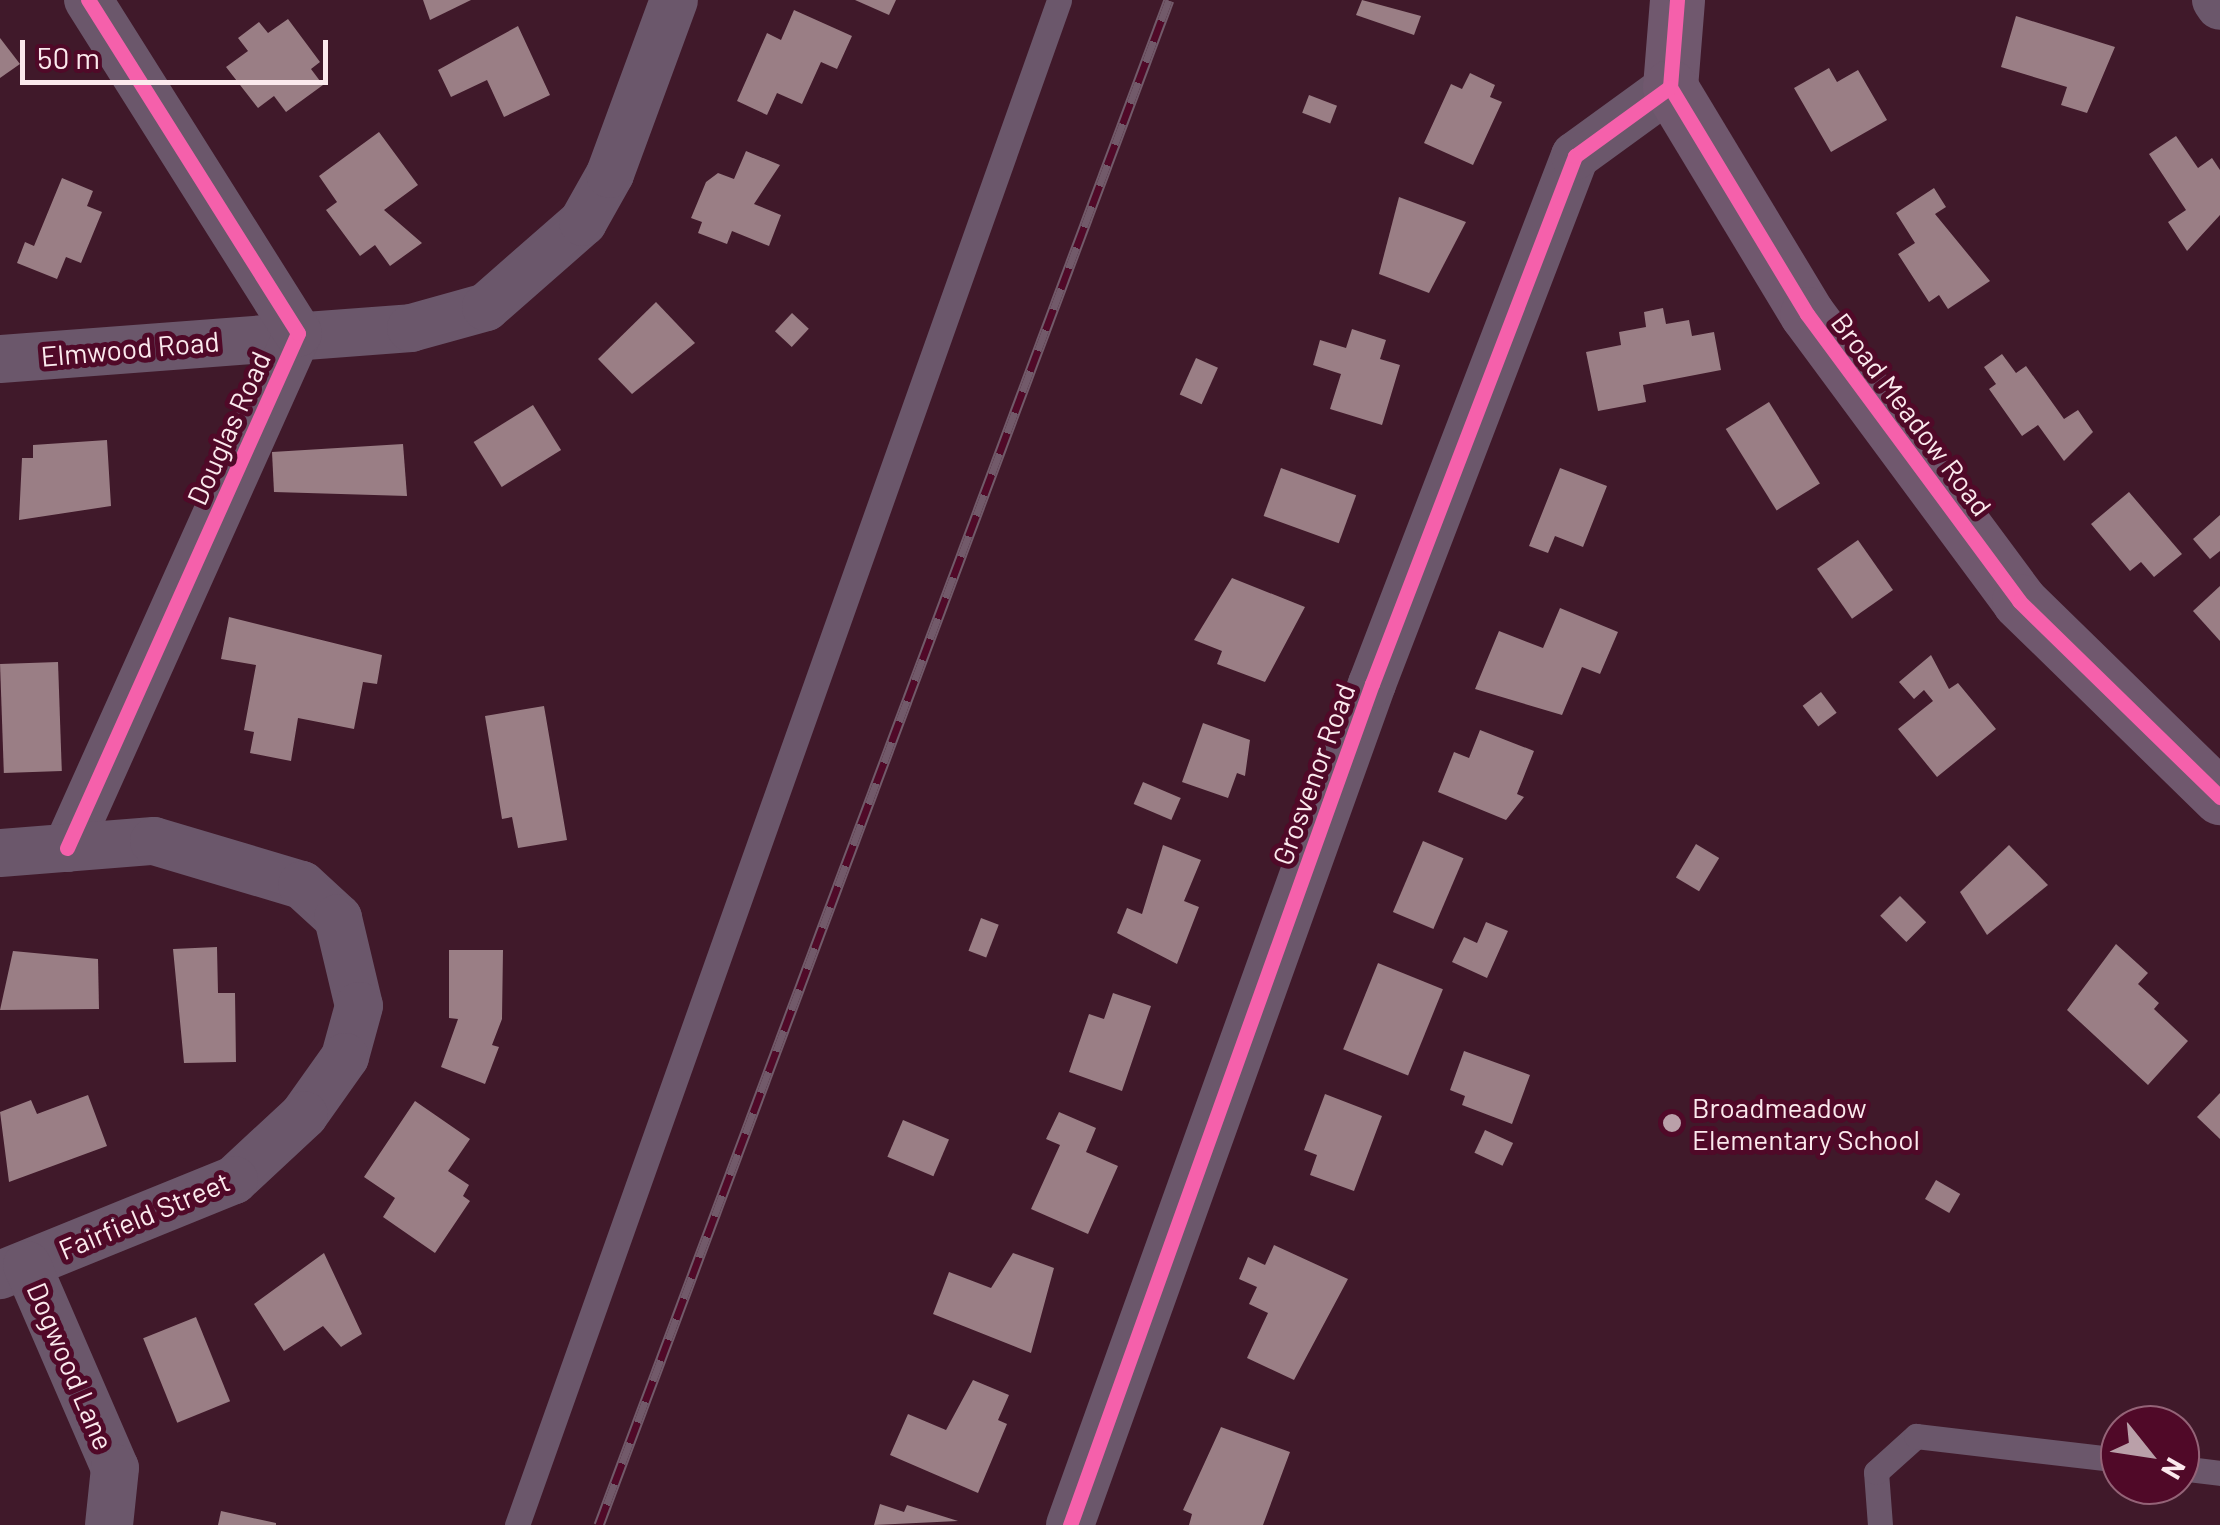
<!DOCTYPE html>
<style>
body{margin:0}
#map{position:relative;width:2220px;height:1525px;overflow:hidden;background:#40192a;font-family:Barlow,sans-serif}
div>[style]{position:absolute}
[style*='--x']{left:calc(var(--x)*1px);top:calc(var(--y)*1px);width:calc(var(--w)*1px);rotate:calc(var(--a)*1deg)}
.building>*{inset:0;background:#9a7e85;transform-origin:0 0}
.lane>*{height:25px;margin:-12.5px;padding:0 12.5px;transform-origin:12.5px;border-radius:12.5px;background:#6b576b}
.street>*{height:48px;margin:-24px;padding:0 24px;transform-origin:24px;border-radius:24px;background:#6b576b}
.secondary>*{height:55px;margin:-27.5px;padding:0 27.5px;transform-origin:27.5px;border-radius:27.5px;background:#70586e}
.rail>*{height:11px;margin-top:-5.5px;transform-origin:0;background:repeating-linear-gradient(90deg,#500928 0 22px,#725a6a 0 44px);box-sizing:border-box;border-block:2px solid #725a6a}
.cycleway>*{height:15px;margin:-7.5px;padding:0 7.5px;transform-origin:7.5px;border-radius:7.5px;background:#f560ab}
.dots>*{width:28px;height:28px;translate:-50% -50%;box-sizing:border-box;border:5px solid #500928;border-radius:50%}
span{translate:-50% -50%;white-space:nowrap;text-align:center;line-height:1.15;-webkit-text-stroke:10px #500928;paint-order:stroke}
.street-label{font-size:28px;color:#fbe9ed}
.poi-label{font-size:28px;color:#fbe9ed}
.left{translate:0 -50%;text-align:left}
.north{position:absolute;left:2100px;top:1405px;width:100px;height:100px;box-sizing:border-box;background:#500928;border:2px solid #946377;border-radius:50%;rotate:120deg;font-size:28px;font-weight:700;line-height:40px;text-align:center;color:#fbe9ed}
.north::after{content:'';display:block;margin:auto;width:35px;height:45px;background:#baa0a9;clip-path:polygon(50% 0,100% 100%,50% 72%,0 100%)}
.scale{position:absolute;left:20px;top:40px;width:308px;height:45px;box-sizing:border-box;border:5px solid #fbe9ed;border-top:0;padding-left:12px;font-size:30px;line-height:35px;white-space:nowrap;color:#fbe9ed;-webkit-text-stroke:8px #500928;paint-order:stroke}
</style>
<div id="map">
<div class="building">
<i style="clip-path:polygon(423px 0,471px 0,430px 20px)"></i>
<i style="clip-path:polygon(855px 0,896px 0,889px 15px)"></i>
<i style="clip-path:polygon(1362px 0,1421px 16px,1414px 35px,1356px 15px)"></i>
<i style="clip-path:polygon(794px 10px,852px 36px,837px 69px,821px 62px,802px 104px,777px 93px,767px 115px,737px 101px,767px 33px,781px 40px)"></i>
<i style="clip-path:polygon(2016px 16px,2115px 47px,2087px 113px,2061px 105px,2067px 87px,2001px 67px)"></i>
<i style="clip-path:polygon(288px 19px,320px 62px,311px 69px,323px 85px,286px 112px,274px 96px,258px 108px,226px 67px,248px 51px,238px 38px,259px 22px,268px 33px)"></i>
<i style="clip-path:polygon(518px 26px,550px 95px,504px 117px,487px 80px,451px 97px,438px 70px)"></i>
<i style="clip-path:polygon(0 38px,20px 64px,0 78px)"></i>
<i style="clip-path:polygon(1829px 68px,1837px 82px,1858px 70px,1887px 120px,1831px 152px,1794px 88px)"></i>
<i style="clip-path:polygon(1470px 73px,1495px 85px,1490px 97px,1502px 102px,1473px 165px,1424px 143px,1451px 84px,1462px 89px)"></i>
<i style="left:1309px;top:95px;width:30px;height:19px;rotate:21deg"></i>
<i style="clip-path:polygon(379px 132px,418px 185px,384px 210px,422px 243px,390px 266px,375px 245px,360px 256px,326px 210px,337px 202px,319px 176px)"></i>
<i style="clip-path:polygon(2176px 136px,2198px 168px,2212px 158px,2220px 170px,2220px 215px,2187px 251px,2168px 222px,2186px 210px,2149px 154px)"></i>
<i style="clip-path:polygon(746px 151px,780px 165px,754px 204px,781px 215px,769px 246px,732px 231px,727px 244px,698px 233px,702px 222px,691px 218px,706px 182px,718px 173px,734px 179px)"></i>
<i style="clip-path:polygon(62px 178px,93px 191px,87px 206px,102px 212px,81px 263px,66px 257px,57px 279px,17px 263px,25px 242px,34px 246px)"></i>
<i style="clip-path:polygon(1934px 188px,1946px 207px,1935px 214px,1990px 281px,1948px 309px,1939px 295px,1929px 302px,1898px 254px,1915px 243px,1896px 213px)"></i>
<i style="clip-path:polygon(1399px 197px,1466px 222px,1429px 293px,1379px 274px)"></i>
<i style="clip-path:polygon(656px 302px,695px 343px,632px 394px,598px 359px)"></i>
<i style="clip-path:polygon(1663px 308px,1666px 324px,1689px 320px,1692px 336px,1714px 332px,1721px 370px,1643px 385px,1646px 402px,1598px 411px,1586px 352px,1621px 345px,1619px 332px,1646px 327px,1644px 312px)"></i>
<i style="left:792px;top:313px;width:23px;height:25px;rotate:43deg"></i>
<i style="clip-path:polygon(1352px 329px,1386px 340px,1380px 359px,1400px 365px,1382px 425px,1330px 409px,1341px 374px,1313px 365px,1320px 340px,1346px 348px)"></i>
<i style="clip-path:polygon(2002px 354px,2016px 373px,2026px 366px,2064px 419px,2078px 410px,2093px 432px,2064px 461px,2038px 425px,2022px 436px,1989px 389px,1996px 384px,1984px 367px)"></i>
<i style="left:1196px;top:358px;width:24px;height:40px;rotate:24deg"></i>
<i style="left:1769px;top:402px;width:96px;height:51px;rotate:58deg"></i>
<i style="left:533px;top:405px;width:53px;height:70px;rotate:58deg"></i>
<i style="clip-path:polygon(107px 440px,111px 506px,19px 520px,22px 458px,33px 458px,33px 445px)"></i>
<i style="clip-path:polygon(403px 444px,407px 496px,274px 492px,272px 452px)"></i>
<i style="left:1281px;top:468px;width:80px;height:51px;rotate:20deg"></i>
<i style="clip-path:polygon(1560px 468px,1607px 486px,1583px 547px,1555px 536px,1548px 553px,1529px 546px)"></i>
<i style="clip-path:polygon(2129px 492px,2182px 554px,2154px 577px,2141px 562px,2130px 571px,2091px 524px)"></i>
<i style="clip-path:polygon(2220px 515px,2220px 551px,2210px 559px,2193px 539px)"></i>
<i style="left:1858px;top:540px;width:61px;height:50px;rotate:55deg"></i>
<i style="clip-path:polygon(1232px 578px,1305px 607px,1265px 682px,1217px 664px,1222px 651px,1194px 640px)"></i>
<i style="clip-path:polygon(2220px 586px,2220px 641px,2193px 611px)"></i>
<i style="clip-path:polygon(1560px 608px,1618px 632px,1600px 674px,1582px 667px,1562px 715px,1475px 689px,1499px 631px,1543px 648px)"></i>
<i style="clip-path:polygon(229px 617px,382px 655px,377px 684px,363px 682px,354px 729px,298px 718px,291px 761px,250px 753px,254px 732px,244px 730px,256px 665px,221px 659px)"></i>
<i style="clip-path:polygon(1931px 655px,1949px 689px,1958px 683px,1996px 729px,1937px 777px,1898px 729px,1933px 701px,1924px 690px,1914px 699px,1899px 682px)"></i>
<i style="left:58px;top:662px;width:109px;height:58px;rotate:88deg"></i>
<i style="left:1821px;top:692px;width:26px;height:23px;rotate:53deg"></i>
<i style="clip-path:polygon(544px 706px,567px 840px,518px 848px,512px 817px,502px 819px,485px 716px)"></i>
<i style="clip-path:polygon(1203px 723px,1250px 740px,1245px 776px,1237px 773px,1228px 798px,1182px 782px)"></i>
<i style="clip-path:polygon(1480px 730px,1534px 751px,1517px 794px,1524px 797px,1506px 820px,1438px 792px,1454px 752px,1469px 758px)"></i>
<i style="left:1143px;top:782px;width:41px;height:24px;rotate:23deg"></i>
<i style="left:1423px;top:841px;width:44px;height:77px;rotate:23deg"></i>
<i style="left:1696px;top:844px;width:27px;height:39px;rotate:31deg"></i>
<i style="clip-path:polygon(1163px 845px,1201px 860px,1184px 901px,1199px 907px,1177px 964px,1117px 933px,1127px 908px,1142px 914px)"></i>
<i style="clip-path:polygon(2009px 845px,2048px 885px,1987px 935px,1960px 892px)"></i>
<i style="left:1900px;top:896px;width:37px;height:28px;rotate:45deg"></i>
<i style="left:981px;top:918px;width:19px;height:35px;rotate:21deg"></i>
<i style="clip-path:polygon(1486px 922px,1508px 931px,1487px 978px,1452px 962px,1464px 937px,1477px 943px)"></i>
<i style="clip-path:polygon(2116px 944px,2148px 973px,2138px 984px,2159px 1003px,2154px 1009px,2188px 1041px,2148px 1085px,2067px 1010px)"></i>
<i style="clip-path:polygon(217px 947px,218px 993px,235px 993px,236px 1062px,184px 1063px,173px 949px)"></i>
<i style="clip-path:polygon(449px 950px,503px 950px,502px 1019px,492px 1045px,499px 1047px,485px 1084px,441px 1067px,458px 1019px,449px 1018px)"></i>
<i style="clip-path:polygon(13px 951px,98px 959px,99px 1009px,0 1010px)"></i>
<i style="left:1378px;top:963px;width:70px;height:93px;rotate:22deg"></i>
<i style="clip-path:polygon(1113px 993px,1151px 1006px,1122px 1091px,1069px 1072px,1089px 1014px,1104px 1019px)"></i>
<i style="clip-path:polygon(1464px 1051px,1530px 1075px,1512px 1124px,1462px 1105px,1465px 1096px,1450px 1090px)"></i>
<i style="clip-path:polygon(2220px 1093px,2220px 1139px,2197px 1117px)"></i>
<i style="clip-path:polygon(1325px 1094px,1382px 1116px,1354px 1191px,1310px 1175px,1317px 1155px,1304px 1150px)"></i>
<i style="clip-path:polygon(88px 1095px,107px 1146px,9px 1182px,0 1112px,31px 1100px,37px 1114px)"></i>
<i style="clip-path:polygon(415px 1101px,470px 1139px,448px 1171px,469px 1185px,463px 1196px,470px 1201px,435px 1253px,383px 1217px,395px 1198px,364px 1177px)"></i>
<i style="clip-path:polygon(1059px 1112px,1096px 1128px,1086px 1152px,1118px 1166px,1088px 1234px,1031px 1209px,1060px 1145px,1046px 1139px)"></i>
<i style="left:903px;top:1120px;width:50px;height:40px;rotate:23deg"></i>
<i style="left:1485px;top:1130px;width:31px;height:25px;rotate:25deg"></i>
<i style="left:1936px;top:1180px;width:28px;height:22px;rotate:30deg"></i>
<i style="clip-path:polygon(1274px 1245px,1348px 1279px,1294px 1380px,1247px 1358px,1268px 1313px,1249px 1304px,1257px 1287px,1239px 1279px,1248px 1257px,1265px 1265px)"></i>
<i style="clip-path:polygon(324px 1253px,362px 1334px,341px 1347px,323px 1326px,284px 1351px,254px 1304px)"></i>
<i style="clip-path:polygon(1013px 1253px,1054px 1268px,1031px 1353px,933px 1314px,949px 1272px,991px 1288px)"></i>
<i style="left:196px;top:1317px;width:91px;height:57px;rotate:68deg"></i>
<i style="clip-path:polygon(973px 1380px,1009px 1395px,998px 1420px,1007px 1424px,978px 1493px,890px 1455px,908px 1414px,946px 1430px)"></i>
<i style="clip-path:polygon(1221px 1427px,1290px 1452px,1263px 1525px,1189px 1525px,1192px 1514px,1183px 1510px)"></i>
<i style="clip-path:polygon(880px 1504px,904px 1512px,907px 1505px,958px 1521px,874px 1525px)"></i>
<i style="clip-path:polygon(221px 1511px,276px 1523px,276px 1525px,218px 1525px)"></i>
</div>
<div class="lane">
<i style="--x:2180;--y:1468;--w:40;--a:7.1"></i>
<i style="--x:517;--y:1525;--w:1618;--a:-70.43"></i>
<i style="--x:1880;--y:1525;--w:53;--a:-94.3"></i>
<i style="--x:1876;--y:1472;--w:54;--a:-42"></i>
<i style="--x:1916;--y:1436;--w:205;--a:6.7"></i>
</div>
<div class="street">
<i style="--x:2216;--y:0;--w:7;--a:56"></i>
<i style="--x:0;--y:359;--w:412;--a:-4.3"></i>
<i style="--x:411;--y:328;--w:78;--a:-15.6"></i>
<i style="--x:486;--y:307;--w:129;--a:-41.2"></i>
<i style="--x:583;--y:222;--w:55;--a:-60.6"></i>
<i style="--x:610;--y:174;--w:185;--a:-69.8"></i>
<i style="--x:67;--y:848;--w:564;--a:-65.84"></i>
<i style="--x:298;--y:333;--w:394;--a:-122.2"></i>
<i style="--x:0;--y:853;--w:154;--a:-4.5"></i>
<i style="--x:154;--y:841;--w:154;--a:16.6"></i>
<i style="--x:302;--y:885;--w:49;--a:42.5"></i>
<i style="--x:338;--y:918;--w:90;--a:76.6"></i>
<i style="--x:359;--y:1006;--w:53;--a:105.4"></i>
<i style="--x:345;--y:1057;--w:71;--a:125.3"></i>
<i style="--x:304;--y:1115;--w:96;--a:137.1"></i>
<i style="--x:234;--y:1180;--w:253;--a:157.9"></i>
<i style="--x:27;--y:1265;--w:221;--a:66.6"></i>
<i style="--x:115;--y:1468;--w:57;--a:96"></i>
<i style="--x:1070;--y:1525;--w:894;--a:-70.25"></i>
<i style="--x:1372;--y:684;--w:566;--a:-68.97"></i>
<i style="--x:1575;--y:156;--w:117;--a:-36"></i>
</div>
<div class="secondary">
<i style="--x:1677;--y:0;--w:87;--a:94.6"></i>
<i style="--x:1670;--y:87;--w:265;--a:58.9"></i>
<i style="--x:1807;--y:314;--w:357;--a:53.5"></i>
<i style="--x:2019;--y:601;--w:281;--a:44.3"></i>
</div>
<div class="rail">
<i style="--x:599;--y:1525;--w:1628;--a:-69.51"></i>
</div>
<div class="cycleway">
<i style="--x:1677;--y:0;--w:87;--a:94.6"></i>
<i style="--x:1670;--y:87;--w:265;--a:58.9"></i>
<i style="--x:1807;--y:314;--w:357;--a:53.5"></i>
<i style="--x:2019;--y:601;--w:281;--a:44.3"></i>
<i style="--x:67;--y:848;--w:564;--a:-65.84"></i>
<i style="--x:298;--y:333;--w:394;--a:-122.2"></i>
<i style="--x:1070;--y:1525;--w:894;--a:-70.25"></i>
<i style="--x:1372;--y:684;--w:566;--a:-68.97"></i>
<i style="--x:1575;--y:156;--w:117;--a:-36"></i>
</div>
<div class="dots">
<i style="left:1672px;top:1123px;background:#baa0a9"></i>
</div>
<div class="street-label">
<span style="left:130px;top:348px;rotate:-5deg">Elmwood Road</span>
<span style="left:1912px;top:414px;rotate:53deg">Broad Meadow Road</span>
<span style="left:228px;top:428px;rotate:-66deg">Douglas Road</span>
<span style="left:1313px;top:774px;rotate:-70deg">Grosvenor Road</span>
<span style="left:144px;top:1215px;rotate:-23deg">Fairfield Street</span>
<span style="left:71px;top:1366px;rotate:67deg">Dogwood Lane</span>
</div>
<div class="poi-label">
<span class="left" style="left:1692px;top:1123px">Broadmeadow<br>Elementary School</span>
</div>
<div class="north">N</div>
<div class="scale">50 m</div>
</div>
